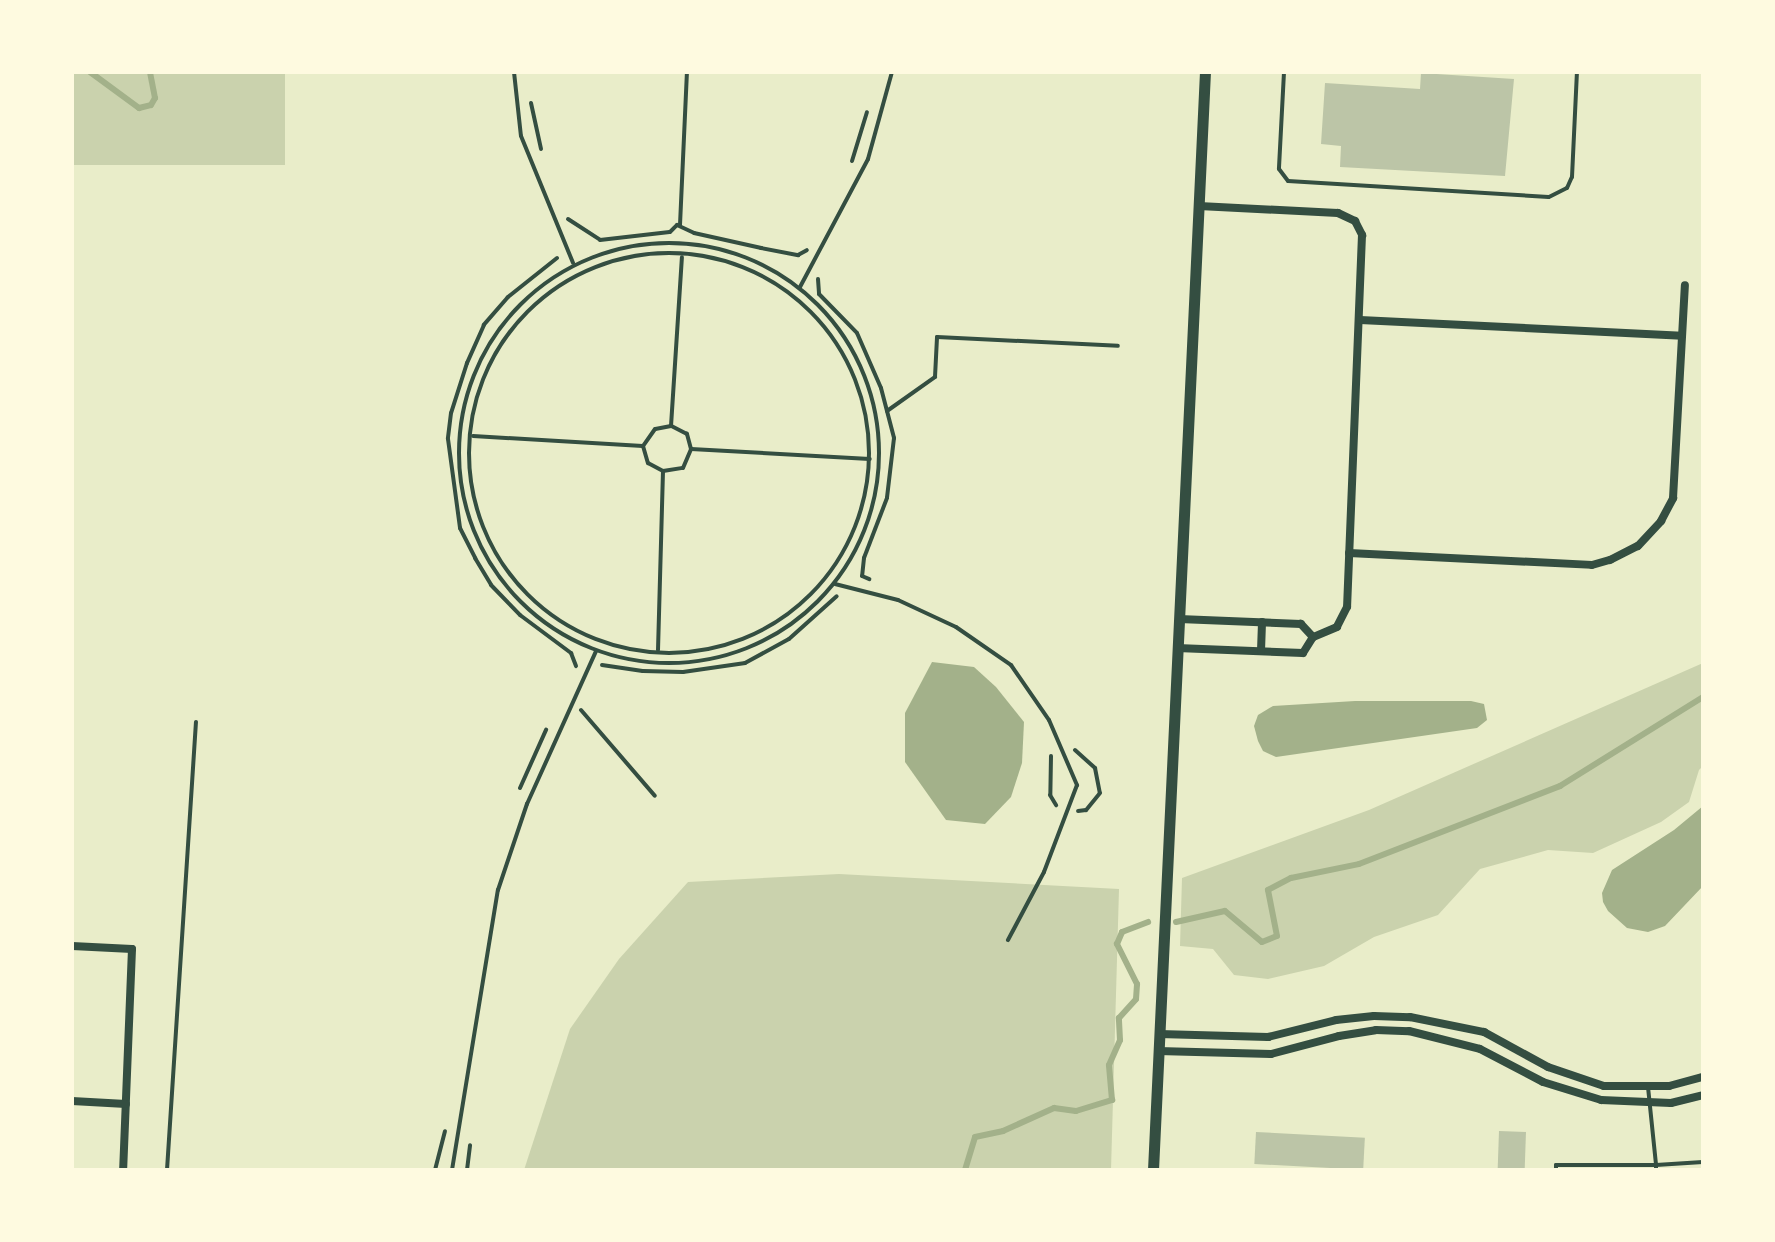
<!DOCTYPE html>
<style>
body{margin:0}
#map{position:relative;width:1775px;height:1242px;overflow:hidden;background:#e9edc9;font-family:Signika,sans-serif}
div>[style]{position:absolute}
[style*='--x']{left:calc(var(--x)*1px);top:calc(var(--y)*1px);width:calc(var(--w)*1px);rotate:calc(var(--a)*1deg)}
.green>*{inset:0;background:#cad2ad;transform-origin:0 0}
.water>*{inset:0;background:#a3b18a}
.stream>*{height:6px;margin:-3px;padding:0 3px;transform-origin:3px;border-radius:3px;background:#a3b18a}
.building>*{inset:0;background:#bcc5a7;transform-origin:0 0}
.path>*{height:4px;margin:-2px;padding:0 2px;transform-origin:2px;border-radius:2px;background:#344e41}
.path>.ring{margin:-2px;padding:0;box-sizing:content-box;background:none;border:4px solid #344e41;border-radius:50%}
.service>*{height:4px;margin:-2px;padding:0 2px;transform-origin:2px;border-radius:2px;background:#344e41}
.service>.ring{margin:-2px;padding:0;box-sizing:content-box;background:none;border:4px solid #344e41;border-radius:50%}
.minor>*{height:8px;margin:-4px;padding:0 4px;transform-origin:4px;border-radius:4px;background:#344e41}
.tertiary>*{height:11px;margin:-5.5px;padding:0 5.5px;transform-origin:5.5px;border-radius:5.5px;background:#344e41}
span{translate:-50% -50%;white-space:nowrap;text-align:center;line-height:1.15;-webkit-text-stroke:6px #fefae0;paint-order:stroke}
.frame{position:absolute;inset:0;border:74px solid #fefae0;pointer-events:none}
</style>
<div id="map">
<div class="green">
<i style="left:72px;top:72px;width:213px;height:93px"></i>
<i style="clip-path:polygon(1703px 663px,1703px 766px,1699px 770px,1689px 802px,1661px 822px,1593px 853px,1548px 850px,1480px 869px,1438px 915px,1374px 937px,1324px 966px,1268px 979px,1234px 975px,1213px 949px,1180px 946px,1182px 878px,1369px 810px)"></i>
<i style="clip-path:polygon(839px 874px,1119px 889px,1111px 1170px,524px 1170px,570px 1029px,619px 959px,688px 882px)"></i>
</div>
<div class="water">
<i style="clip-path:polygon(932px 662px,974px 667px,996px 687px,1024px 722px,1022px 763px,1011px 797px,985px 824px,946px 820px,905px 762px,905px 713px)"></i>
<i style="clip-path:polygon(1355px 701px,1471px 701px,1484px 704px,1487px 720px,1477px 728px,1276px 757px,1263px 751px,1258px 741px,1254px 726px,1258px 715px,1273px 706px)"></i>
<i style="clip-path:polygon(1703px 806px,1703px 886px,1665px 926px,1648px 932px,1627px 928px,1608px 911px,1603px 902px,1602px 893px,1612px 870px,1674px 830px)"></i>
</div>
<div class="stream">
<i style="--x:90;--y:72;--w:61;--a:36.3"></i>
<i style="--x:139;--y:108;--w:12;--a:-14"></i>
<i style="--x:151;--y:105;--w:8;--a:-60"></i>
<i style="--x:155;--y:98;--w:26;--a:-101"></i>
<i style="--x:1176;--y:922;--w:50;--a:-12.7"></i>
<i style="--x:1225;--y:911;--w:48;--a:40"></i>
<i style="--x:1262;--y:942;--w:16;--a:-22"></i>
<i style="--x:1277;--y:936;--w:47;--a:-101.1"></i>
<i style="--x:1268;--y:890;--w:26;--a:-28"></i>
<i style="--x:1291;--y:878;--w:69;--a:-11.6"></i>
<i style="--x:1359;--y:864;--w:216;--a:-21.2"></i>
<i style="--x:1560;--y:786;--w:168;--a:-31.9"></i>
<i style="--x:965;--y:1170;--w:34;--a:-73"></i>
<i style="--x:975;--y:1137;--w:29;--a:-12"></i>
<i style="--x:1003;--y:1131;--w:56;--a:-24.3"></i>
<i style="--x:1054;--y:1108;--w:22;--a:8"></i>
<i style="--x:1076;--y:1111;--w:38;--a:-17"></i>
<i style="--x:1112;--y:1100;--w:35;--a:-95"></i>
<i style="--x:1109;--y:1065;--w:27;--a:-66"></i>
<i style="--x:1120;--y:1040;--w:22;--a:-93"></i>
<i style="--x:1119;--y:1018;--w:25;--a:-48"></i>
<i style="--x:1136;--y:999;--w:15;--a:-86"></i>
<i style="--x:1137;--y:984;--w:45;--a:-116.6"></i>
<i style="--x:1117;--y:944;--w:13;--a:-67"></i>
<i style="--x:1122;--y:932;--w:28;--a:-21"></i>
</div>
<div class="building">
<i style="clip-path:polygon(1421px 73px,1514px 79px,1505px 176px,1340px 167px,1341px 146px,1321px 144px,1325px 83px,1420px 89px)"></i>
<i style="left:1499px;top:1131px;width:27px;height:39px;rotate:2deg"></i>
<i style="left:1256px;top:1132px;width:109px;height:32px;rotate:3deg"></i>
</div>
<div class="path">
<i style="--x:531;--y:103;--w:47;--a:77.7"></i>
<i style="--x:852;--y:161;--w:51;--a:-73"></i>
<i style="--x:568;--y:219;--w:38;--a:33"></i>
<i style="--x:600;--y:240;--w:70;--a:-6.5"></i>
<i style="--x:670;--y:232;--w:10;--a:-45"></i>
<i style="--x:677;--y:225;--w:19;--a:25"></i>
<i style="--x:694;--y:233;--w:69;--a:12.6"></i>
<i style="--x:761;--y:248;--w:38;--a:11"></i>
<i style="--x:798;--y:255;--w:10;--a:-29"></i>
<i style="--x:680;--y:225;--w:153;--a:-87.4"></i>
<i class="ring" style="left:469px;top:253px;width:396px;height:396px"></i>
<i style="--x:557;--y:258;--w:63;--a:141.5"></i>
<i style="--x:508;--y:297;--w:37;--a:131"></i>
<i style="--x:484;--y:325;--w:42;--a:114.1"></i>
<i style="--x:467;--y:363;--w:52;--a:107.7"></i>
<i style="--x:451;--y:413;--w:26;--a:97"></i>
<i style="--x:448;--y:439;--w:90;--a:82.3"></i>
<i style="--x:460;--y:528;--w:34;--a:63"></i>
<i style="--x:475;--y:558;--w:31;--a:59"></i>
<i style="--x:491;--y:585;--w:42;--a:46"></i>
<i style="--x:520;--y:615;--w:64;--a:36.7"></i>
<i style="--x:571;--y:653;--w:14;--a:69"></i>
<i style="--x:818;--y:279;--w:15;--a:86"></i>
<i style="--x:819;--y:294;--w:54;--a:45.7"></i>
<i style="--x:857;--y:333;--w:60;--a:66.4"></i>
<i style="--x:881;--y:388;--w:52;--a:75.4"></i>
<i style="--x:894;--y:438;--w:60;--a:96.7"></i>
<i style="--x:887;--y:498;--w:64;--a:111"></i>
<i style="--x:864;--y:558;--w:18;--a:96"></i>
<i style="--x:862;--y:576;--w:8;--a:23"></i>
<i style="--x:887;--y:411;--w:59;--a:-35.3"></i>
<i style="--x:935;--y:377;--w:40;--a:-87.1"></i>
<i style="--x:937;--y:337;--w:181;--a:2.8"></i>
<i style="--x:671;--y:426;--w:169;--a:-86.3"></i>
<i style="--x:473;--y:436;--w:170;--a:3.4"></i>
<i style="--x:643;--y:446;--w:18;--a:74"></i>
<i style="--x:648;--y:463;--w:17;--a:28"></i>
<i style="--x:663;--y:471;--w:20;--a:-9"></i>
<i style="--x:683;--y:468;--w:21;--a:-67"></i>
<i style="--x:691;--y:449;--w:16;--a:-105"></i>
<i style="--x:687;--y:434;--w:18;--a:-153"></i>
<i style="--x:671;--y:426;--w:16;--a:169"></i>
<i style="--x:655;--y:429;--w:21;--a:125"></i>
<i style="--x:691;--y:449;--w:179;--a:3.2"></i>
<i style="--x:658;--y:650;--w:179;--a:-88.4"></i>
<i style="--x:602;--y:665;--w:41;--a:8.3"></i>
<i style="--x:643;--y:671;--w:40;--a:1.4"></i>
<i style="--x:683;--y:672;--w:63;--a:-8.3"></i>
<i style="--x:745;--y:663;--w:50;--a:-28.6"></i>
<i style="--x:789;--y:639;--w:64;--a:-41.9"></i>
<i style="--x:581;--y:710;--w:113;--a:49.3"></i>
<i style="--x:1075;--y:750;--w:27;--a:42"></i>
<i style="--x:1095;--y:768;--w:25;--a:79"></i>
<i style="--x:1100;--y:793;--w:22;--a:129"></i>
<i style="--x:1086;--y:810;--w:8;--a:173"></i>
<i style="--x:1051;--y:756;--w:39;--a:91"></i>
<i style="--x:1050;--y:795;--w:12;--a:59"></i>
<i style="--x:520;--y:788;--w:64;--a:-65.9"></i>
<i style="--x:435;--y:1170;--w:40;--a:-75.6"></i>
<i style="--x:467;--y:1170;--w:25;--a:-83"></i>
</div>
<div class="service">
<i style="--x:514;--y:72;--w:64;--a:83.8"></i>
<i style="--x:521;--y:136;--w:137;--a:67.7"></i>
<i style="--x:1284;--y:72;--w:97;--a:93"></i>
<i style="--x:1279;--y:169;--w:15;--a:53"></i>
<i style="--x:1288;--y:181;--w:261;--a:3.5"></i>
<i style="--x:1549;--y:197;--w:20;--a:-27"></i>
<i style="--x:1567;--y:188;--w:12;--a:-66"></i>
<i style="--x:1572;--y:177;--w:105;--a:-87.3"></i>
<i class="ring" style="left:459px;top:243px;width:416px;height:416px"></i>
<i style="--x:800;--y:287;--w:145;--a:-62"></i>
<i style="--x:868;--y:159;--w:90;--a:-74.6"></i>
<i style="--x:835;--y:584;--w:65;--a:14.3"></i>
<i style="--x:898;--y:600;--w:64;--a:25"></i>
<i style="--x:956;--y:627;--w:67;--a:34.6"></i>
<i style="--x:1011;--y:665;--w:67;--a:55.4"></i>
<i style="--x:1049;--y:720;--w:71;--a:66.7"></i>
<i style="--x:1077;--y:785;--w:93;--a:110.8"></i>
<i style="--x:1044;--y:872;--w:77;--a:117.9"></i>
<i style="--x:1648;--y:1087;--w:78;--a:84.1"></i>
<i style="--x:1656;--y:1165;--w:47;--a:-3.7"></i>
<i style="--x:167;--y:1170;--w:449;--a:-86.3"></i>
<i style="--x:452;--y:1170;--w:284;--a:-80.7"></i>
<i style="--x:498;--y:890;--w:91;--a:-71.4"></i>
<i style="--x:527;--y:804;--w:168;--a:-65.7"></i>
<i style="--x:1556;--y:1170;--w:5;--a:-90"></i>
<i style="--x:1556;--y:1165;--w:100;--a:0"></i>
<i style="--x:1656;--y:1165;--w:5;--a:90"></i>
</div>
<div class="minor">
<i style="--x:1199;--y:206;--w:139;--a:2.9"></i>
<i style="--x:1338;--y:213;--w:19;--a:25"></i>
<i style="--x:1355;--y:221;--w:16;--a:63"></i>
<i style="--x:1362;--y:235;--w:372;--a:92.3"></i>
<i style="--x:1347;--y:607;--w:22;--a:117"></i>
<i style="--x:1337;--y:627;--w:26;--a:157"></i>
<i style="--x:1360;--y:320;--w:322;--a:2.8"></i>
<i style="--x:1349;--y:553;--w:243;--a:2.8"></i>
<i style="--x:1592;--y:565;--w:19;--a:-16"></i>
<i style="--x:1610;--y:560;--w:31;--a:-27"></i>
<i style="--x:1638;--y:546;--w:34;--a:-47"></i>
<i style="--x:1661;--y:521;--w:26;--a:-62"></i>
<i style="--x:1673;--y:498;--w:213;--a:-86.8"></i>
<i style="--x:1177;--y:648;--w:126;--a:2.3"></i>
<i style="--x:1303;--y:653;--w:19;--a:-58"></i>
<i style="--x:1313;--y:637;--w:18;--a:-133"></i>
<i style="--x:1301;--y:624;--w:122;--a:-177.7"></i>
<i style="--x:1261;--y:651;--w:29;--a:-88"></i>
<i style="--x:72;--y:946;--w:60;--a:2.9"></i>
<i style="--x:132;--y:949;--w:221;--a:92.3"></i>
<i style="--x:1159;--y:1034;--w:109;--a:1.6"></i>
<i style="--x:1268;--y:1037;--w:70;--a:-14"></i>
<i style="--x:1336;--y:1020;--w:38;--a:-6"></i>
<i style="--x:1374;--y:1016;--w:36;--a:2"></i>
<i style="--x:1410;--y:1017;--w:76;--a:11.5"></i>
<i style="--x:1484;--y:1032;--w:73;--a:28.7"></i>
<i style="--x:1548;--y:1067;--w:59;--a:18.7"></i>
<i style="--x:1604;--y:1086;--w:65;--a:0"></i>
<i style="--x:1669;--y:1086;--w:35;--a:-15"></i>
<i style="--x:1158;--y:1051;--w:113;--a:1.5"></i>
<i style="--x:1271;--y:1054;--w:70;--a:-14.8"></i>
<i style="--x:1339;--y:1036;--w:37;--a:-9"></i>
<i style="--x:1376;--y:1030;--w:33;--a:2"></i>
<i style="--x:1409;--y:1031;--w:73;--a:14.2"></i>
<i style="--x:1480;--y:1049;--w:71;--a:27.6"></i>
<i style="--x:1543;--y:1082;--w:61;--a:17.2"></i>
<i style="--x:1601;--y:1100;--w:70;--a:2.5"></i>
<i style="--x:1671;--y:1103;--w:33;--a:-14"></i>
<i style="--x:72;--y:1101;--w:54;--a:3.2"></i>
</div>
<div class="tertiary">
<i style="--x:1153;--y:1170;--w:1099;--a:-87.29"></i>
</div>
<div class="frame"></div>
</div>
